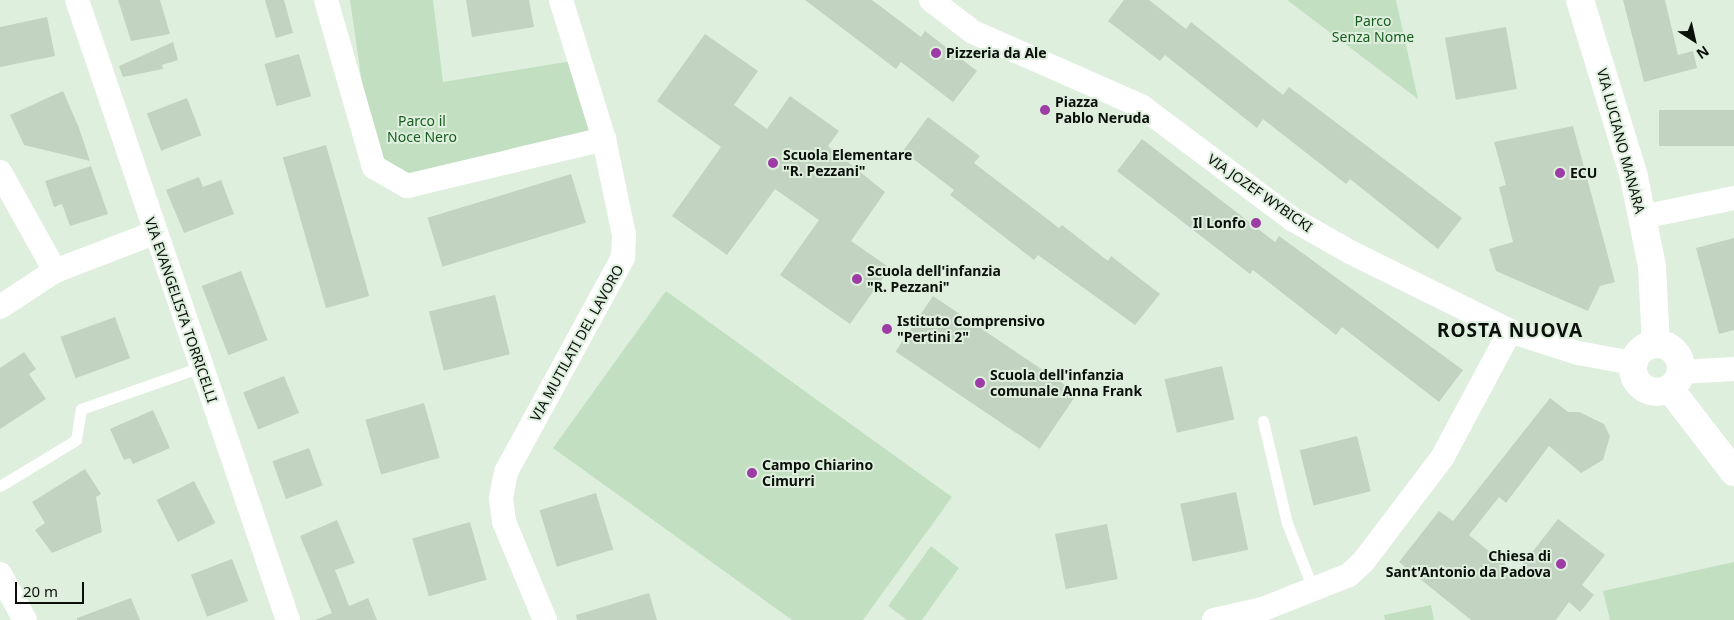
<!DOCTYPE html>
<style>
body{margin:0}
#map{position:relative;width:1734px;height:620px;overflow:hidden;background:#deefde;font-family:"Noto Sans",sans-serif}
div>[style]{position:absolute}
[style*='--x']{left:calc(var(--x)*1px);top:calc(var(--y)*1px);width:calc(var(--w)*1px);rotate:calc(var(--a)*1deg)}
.green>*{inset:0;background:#c2e0c1}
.building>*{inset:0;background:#c3d3c2;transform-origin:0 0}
.service>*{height:11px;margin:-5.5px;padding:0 5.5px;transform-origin:5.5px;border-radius:5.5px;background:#fff}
.minor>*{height:24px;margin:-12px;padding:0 12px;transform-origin:12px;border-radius:12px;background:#fff}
.tertiary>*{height:28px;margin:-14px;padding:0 14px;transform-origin:14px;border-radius:14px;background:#fff}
.tertiary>.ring{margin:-14px;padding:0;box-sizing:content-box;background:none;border:28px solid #fff;border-radius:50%}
.dots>*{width:14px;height:14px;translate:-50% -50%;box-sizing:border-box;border:2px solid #deefde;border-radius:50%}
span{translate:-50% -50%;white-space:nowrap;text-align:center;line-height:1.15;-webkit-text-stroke:4px #deefde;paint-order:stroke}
.park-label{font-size:14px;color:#195c20}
.poi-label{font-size:14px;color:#0b100b;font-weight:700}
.left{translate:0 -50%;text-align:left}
.right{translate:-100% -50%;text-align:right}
.street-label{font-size:14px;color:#0b100b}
.district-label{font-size:19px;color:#0b100b;font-weight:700;letter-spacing:1px}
.north{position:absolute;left:1669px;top:15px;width:50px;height:50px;-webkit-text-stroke:4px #deefde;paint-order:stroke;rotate:145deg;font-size:14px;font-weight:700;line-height:20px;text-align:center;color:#0b100b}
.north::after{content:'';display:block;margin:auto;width:18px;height:22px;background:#0b100b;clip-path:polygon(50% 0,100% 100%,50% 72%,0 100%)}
.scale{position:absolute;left:15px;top:582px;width:69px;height:22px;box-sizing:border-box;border:2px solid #0b100b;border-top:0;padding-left:6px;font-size:15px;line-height:18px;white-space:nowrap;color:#0b100b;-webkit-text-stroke:4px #deefde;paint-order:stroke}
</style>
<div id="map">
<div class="green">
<i style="clip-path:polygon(350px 0,433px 0,443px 82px,578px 60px,604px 139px,407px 186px,374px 167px)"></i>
<i style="clip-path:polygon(1287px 0,1396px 0,1418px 99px)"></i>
<i style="clip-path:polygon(666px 291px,952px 497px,863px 620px,792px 620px,553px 448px)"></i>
<i style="clip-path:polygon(931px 546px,959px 568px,922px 620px,907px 620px,888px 606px)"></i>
<i style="clip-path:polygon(1734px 562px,1734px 620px,1610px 620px,1603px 591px)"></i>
<i style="clip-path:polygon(1431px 605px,1434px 620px,1385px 620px,1384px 615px)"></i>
</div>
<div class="building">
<i style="clip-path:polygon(118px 0,160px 0,170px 34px,131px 41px)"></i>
<i style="clip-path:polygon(265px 0,284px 0,293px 33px,276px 38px)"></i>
<i style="clip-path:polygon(466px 0,529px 0,534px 27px,472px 37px)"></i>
<i style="clip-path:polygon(805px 0,872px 0,921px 37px,925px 31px,977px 71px,953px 102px,901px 62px,896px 69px)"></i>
<i style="clip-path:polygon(1124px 0,1149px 0,1186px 29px,1191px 22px,1283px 95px,1289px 87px,1462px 218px,1438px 249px,1350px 179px,1346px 184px,1263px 119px,1257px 128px,1165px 55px,1160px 61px,1108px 21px)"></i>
<i style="clip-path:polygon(1623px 0,1665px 0,1678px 55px,1693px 51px,1697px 68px,1644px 82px)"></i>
<i style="clip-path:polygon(47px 17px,55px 56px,0 67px,0 27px)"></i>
<i style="left:1506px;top:27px;width:63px;height:62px;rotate:80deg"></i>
<i style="clip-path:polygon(705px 34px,758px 71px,734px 105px,767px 129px,790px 96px,839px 131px,828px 146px,885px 192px,851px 241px,890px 268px,850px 324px,780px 275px,819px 220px,775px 189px,727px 255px,672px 216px,721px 147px,657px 101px)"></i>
<i style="clip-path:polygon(173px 42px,178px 60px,162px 65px,163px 69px,123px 77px,119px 66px)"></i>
<i style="left:299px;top:54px;width:44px;height:36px;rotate:74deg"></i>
<i style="clip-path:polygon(63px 91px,79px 128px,90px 161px,24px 145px,10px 115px)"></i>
<i style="left:187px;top:98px;width:40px;height:43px;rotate:69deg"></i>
<i style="left:1734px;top:110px;width:36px;height:75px;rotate:90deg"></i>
<i style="clip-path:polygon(928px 117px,980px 156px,974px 163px,1059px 228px,1062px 225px,1108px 261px,1111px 256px,1160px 294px,1135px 325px,1038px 255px,1034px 260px,950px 195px,954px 190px,903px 151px)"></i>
<i style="clip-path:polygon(1573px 126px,1615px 282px,1600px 286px,1588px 311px,1496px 271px,1489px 249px,1513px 242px,1499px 187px,1506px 185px,1494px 142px)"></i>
<i style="clip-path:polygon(1142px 139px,1275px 242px,1279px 236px,1463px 370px,1439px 402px,1342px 327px,1336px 335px,1253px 270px,1250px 274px,1117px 171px)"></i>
<i style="left:326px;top:145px;width:157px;height:45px;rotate:74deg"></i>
<i style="clip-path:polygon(91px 166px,108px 214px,70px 226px,62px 204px,54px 207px,45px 181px)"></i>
<i style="left:571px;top:174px;width:51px;height:150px;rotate:73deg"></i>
<i style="clip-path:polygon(199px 177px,203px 187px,221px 180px,234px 214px,184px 233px,166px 190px)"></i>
<i style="clip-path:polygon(1734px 238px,1734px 330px,1719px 334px,1696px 248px)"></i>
<i style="left:241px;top:271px;width:74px;height:42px;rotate:69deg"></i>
<i style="left:495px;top:295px;width:61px;height:68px;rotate:76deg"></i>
<i style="left:933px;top:296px;width:174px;height:67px;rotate:34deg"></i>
<i style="left:115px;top:317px;width:44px;height:58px;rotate:70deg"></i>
<i style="clip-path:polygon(24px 352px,36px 369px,29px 374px,46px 399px,0 429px,0 368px)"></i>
<i style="left:1222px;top:366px;width:55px;height:59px;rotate:77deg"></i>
<i style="left:284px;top:376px;width:40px;height:44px;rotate:68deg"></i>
<i style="clip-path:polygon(1550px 398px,1568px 412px,1579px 412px,1604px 424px,1610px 436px,1603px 460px,1581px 473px,1549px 446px,1506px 503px,1499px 497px,1469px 535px,1516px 573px,1558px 519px,1605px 555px,1582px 585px,1594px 595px,1580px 612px,1569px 602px,1556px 620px,1471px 620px,1399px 562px,1439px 511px,1453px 521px)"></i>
<i style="left:424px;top:403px;width:57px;height:61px;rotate:74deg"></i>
<i style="clip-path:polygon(153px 410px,170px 448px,133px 464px,130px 458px,124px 460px,110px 429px)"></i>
<i style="left:1357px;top:436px;width:57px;height:59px;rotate:76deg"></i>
<i style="left:309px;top:448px;width:40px;height:39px;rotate:70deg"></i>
<i style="clip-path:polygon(85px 469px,101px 494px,96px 497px,102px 532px,52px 553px,35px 530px,45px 523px,32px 502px)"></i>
<i style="left:194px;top:481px;width:47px;height:42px;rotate:63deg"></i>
<i style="left:1236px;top:492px;width:59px;height:57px;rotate:78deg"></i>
<i style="left:596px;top:493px;width:59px;height:59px;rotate:73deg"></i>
<i style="clip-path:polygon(337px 520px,355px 563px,335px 570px,349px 606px,368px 598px,377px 620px,315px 620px,332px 613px,300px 536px)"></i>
<i style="left:470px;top:522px;width:60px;height:60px;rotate:74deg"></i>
<i style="left:1107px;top:524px;width:56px;height:53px;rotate:79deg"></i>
<i style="left:232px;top:559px;width:45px;height:44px;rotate:69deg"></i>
<i style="clip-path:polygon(649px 593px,657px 620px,577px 620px,576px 615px)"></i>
<i style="clip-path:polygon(131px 598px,140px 620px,77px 620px,77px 618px)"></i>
</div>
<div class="service">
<i style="--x:1263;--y:421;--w:105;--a:76.8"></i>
<i style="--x:1287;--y:523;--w:71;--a:68.5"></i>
<i style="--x:0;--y:486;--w:89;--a:-31.2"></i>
<i style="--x:76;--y:440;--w:31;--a:-81"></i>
<i style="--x:81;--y:409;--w:127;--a:-19.3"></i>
</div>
<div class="minor">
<i style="--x:77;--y:0;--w:655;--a:71.21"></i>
<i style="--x:326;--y:0;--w:174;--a:74"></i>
<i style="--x:374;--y:167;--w:38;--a:30"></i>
<i style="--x:407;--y:186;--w:203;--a:-13.4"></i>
<i style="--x:931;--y:0;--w:53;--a:37.3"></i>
<i style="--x:973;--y:32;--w:184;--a:23.8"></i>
<i style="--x:1141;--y:106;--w:189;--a:36.8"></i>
<i style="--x:1292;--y:219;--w:67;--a:29.6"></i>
<i style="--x:1350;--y:252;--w:178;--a:26.3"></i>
<i style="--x:1510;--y:331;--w:71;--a:17.9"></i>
<i style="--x:1578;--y:353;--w:56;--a:10.3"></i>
<i style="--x:0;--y:172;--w:113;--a:60.9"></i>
<i style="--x:1642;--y:217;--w:94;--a:-11.7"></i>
<i style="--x:0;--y:307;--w:66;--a:-33.2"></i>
<i style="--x:55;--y:271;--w:106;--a:-21"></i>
<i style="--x:1681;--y:372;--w:53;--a:-3.2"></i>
<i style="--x:0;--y:574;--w:52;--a:61.5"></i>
<i style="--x:545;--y:620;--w:106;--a:-112.7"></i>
<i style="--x:504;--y:522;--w:24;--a:-97"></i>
<i style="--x:501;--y:498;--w:26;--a:-79"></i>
<i style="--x:506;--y:472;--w:245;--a:-61.4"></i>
<i style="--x:623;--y:257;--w:22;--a:-87"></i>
<i style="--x:624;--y:235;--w:98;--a:-101.8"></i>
<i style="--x:604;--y:139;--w:145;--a:-107.2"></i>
<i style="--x:1214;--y:620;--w:50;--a:-12.7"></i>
<i style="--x:1263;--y:609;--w:92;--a:-21.6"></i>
<i style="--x:1349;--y:575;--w:19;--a:-43"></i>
<i style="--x:1363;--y:562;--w:131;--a:-52.8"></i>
<i style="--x:1442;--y:458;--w:144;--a:-61.8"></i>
</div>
<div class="tertiary">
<i style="--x:1580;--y:0;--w:185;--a:73"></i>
<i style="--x:1634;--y:177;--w:91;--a:78.6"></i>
<i style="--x:1652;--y:266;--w:78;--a:87.1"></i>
<i class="ring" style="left:1633px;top:344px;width:20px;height:20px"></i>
<i style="--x:1670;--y:389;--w:105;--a:52.4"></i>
</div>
<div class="dots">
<i style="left:936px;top:53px;background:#9c3ca4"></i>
<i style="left:1045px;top:110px;background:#9c3ca4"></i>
<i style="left:773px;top:163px;background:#9c3ca4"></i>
<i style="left:1560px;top:173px;background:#9c3ca4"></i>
<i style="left:1256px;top:223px;background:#9c3ca4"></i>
<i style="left:857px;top:279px;background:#9c3ca4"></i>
<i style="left:887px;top:329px;background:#9c3ca4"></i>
<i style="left:980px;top:383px;background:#9c3ca4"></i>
<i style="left:752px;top:473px;background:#9c3ca4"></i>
<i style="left:1561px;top:564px;background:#9c3ca4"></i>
</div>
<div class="park-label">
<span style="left:1373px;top:29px">Parco<br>Senza Nome</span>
<span style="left:422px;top:129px">Parco il<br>Noce Nero</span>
</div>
<div class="poi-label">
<span class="left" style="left:946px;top:53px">Pizzeria da Ale</span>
<span class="left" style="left:1055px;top:110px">Piazza<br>Pablo Neruda</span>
<span class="left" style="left:783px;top:163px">Scuola Elementare<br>"R. Pezzani"</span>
<span class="left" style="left:1570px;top:173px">ECU</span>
<span class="right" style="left:1246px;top:223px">Il Lonfo</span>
<span class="left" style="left:867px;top:279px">Scuola dell'infanzia<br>"R. Pezzani"</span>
<span class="left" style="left:897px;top:329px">Istituto Comprensivo<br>"Pertini 2"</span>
<span class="left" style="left:990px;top:383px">Scuola dell'infanzia<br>comunale Anna Frank</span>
<span class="left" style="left:762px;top:473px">Campo Chiarino<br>Cimurri</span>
<span class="right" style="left:1551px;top:564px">Chiesa di<br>Sant'Antonio da Padova</span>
</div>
<div class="street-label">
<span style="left:1621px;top:141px;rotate:75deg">VIA LUCIANO MANARA</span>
<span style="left:1260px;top:193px;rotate:35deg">VIA JOZEF WYBICKI</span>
<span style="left:181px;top:310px;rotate:71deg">VIA EVANGELISTA TORRICELLI</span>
<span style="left:577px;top:343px;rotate:-61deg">VIA MUTILATI DEL LAVORO</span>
</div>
<div class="district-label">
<span style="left:1510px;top:331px">ROSTA NUOVA</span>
</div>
<div class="north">N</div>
<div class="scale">20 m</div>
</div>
